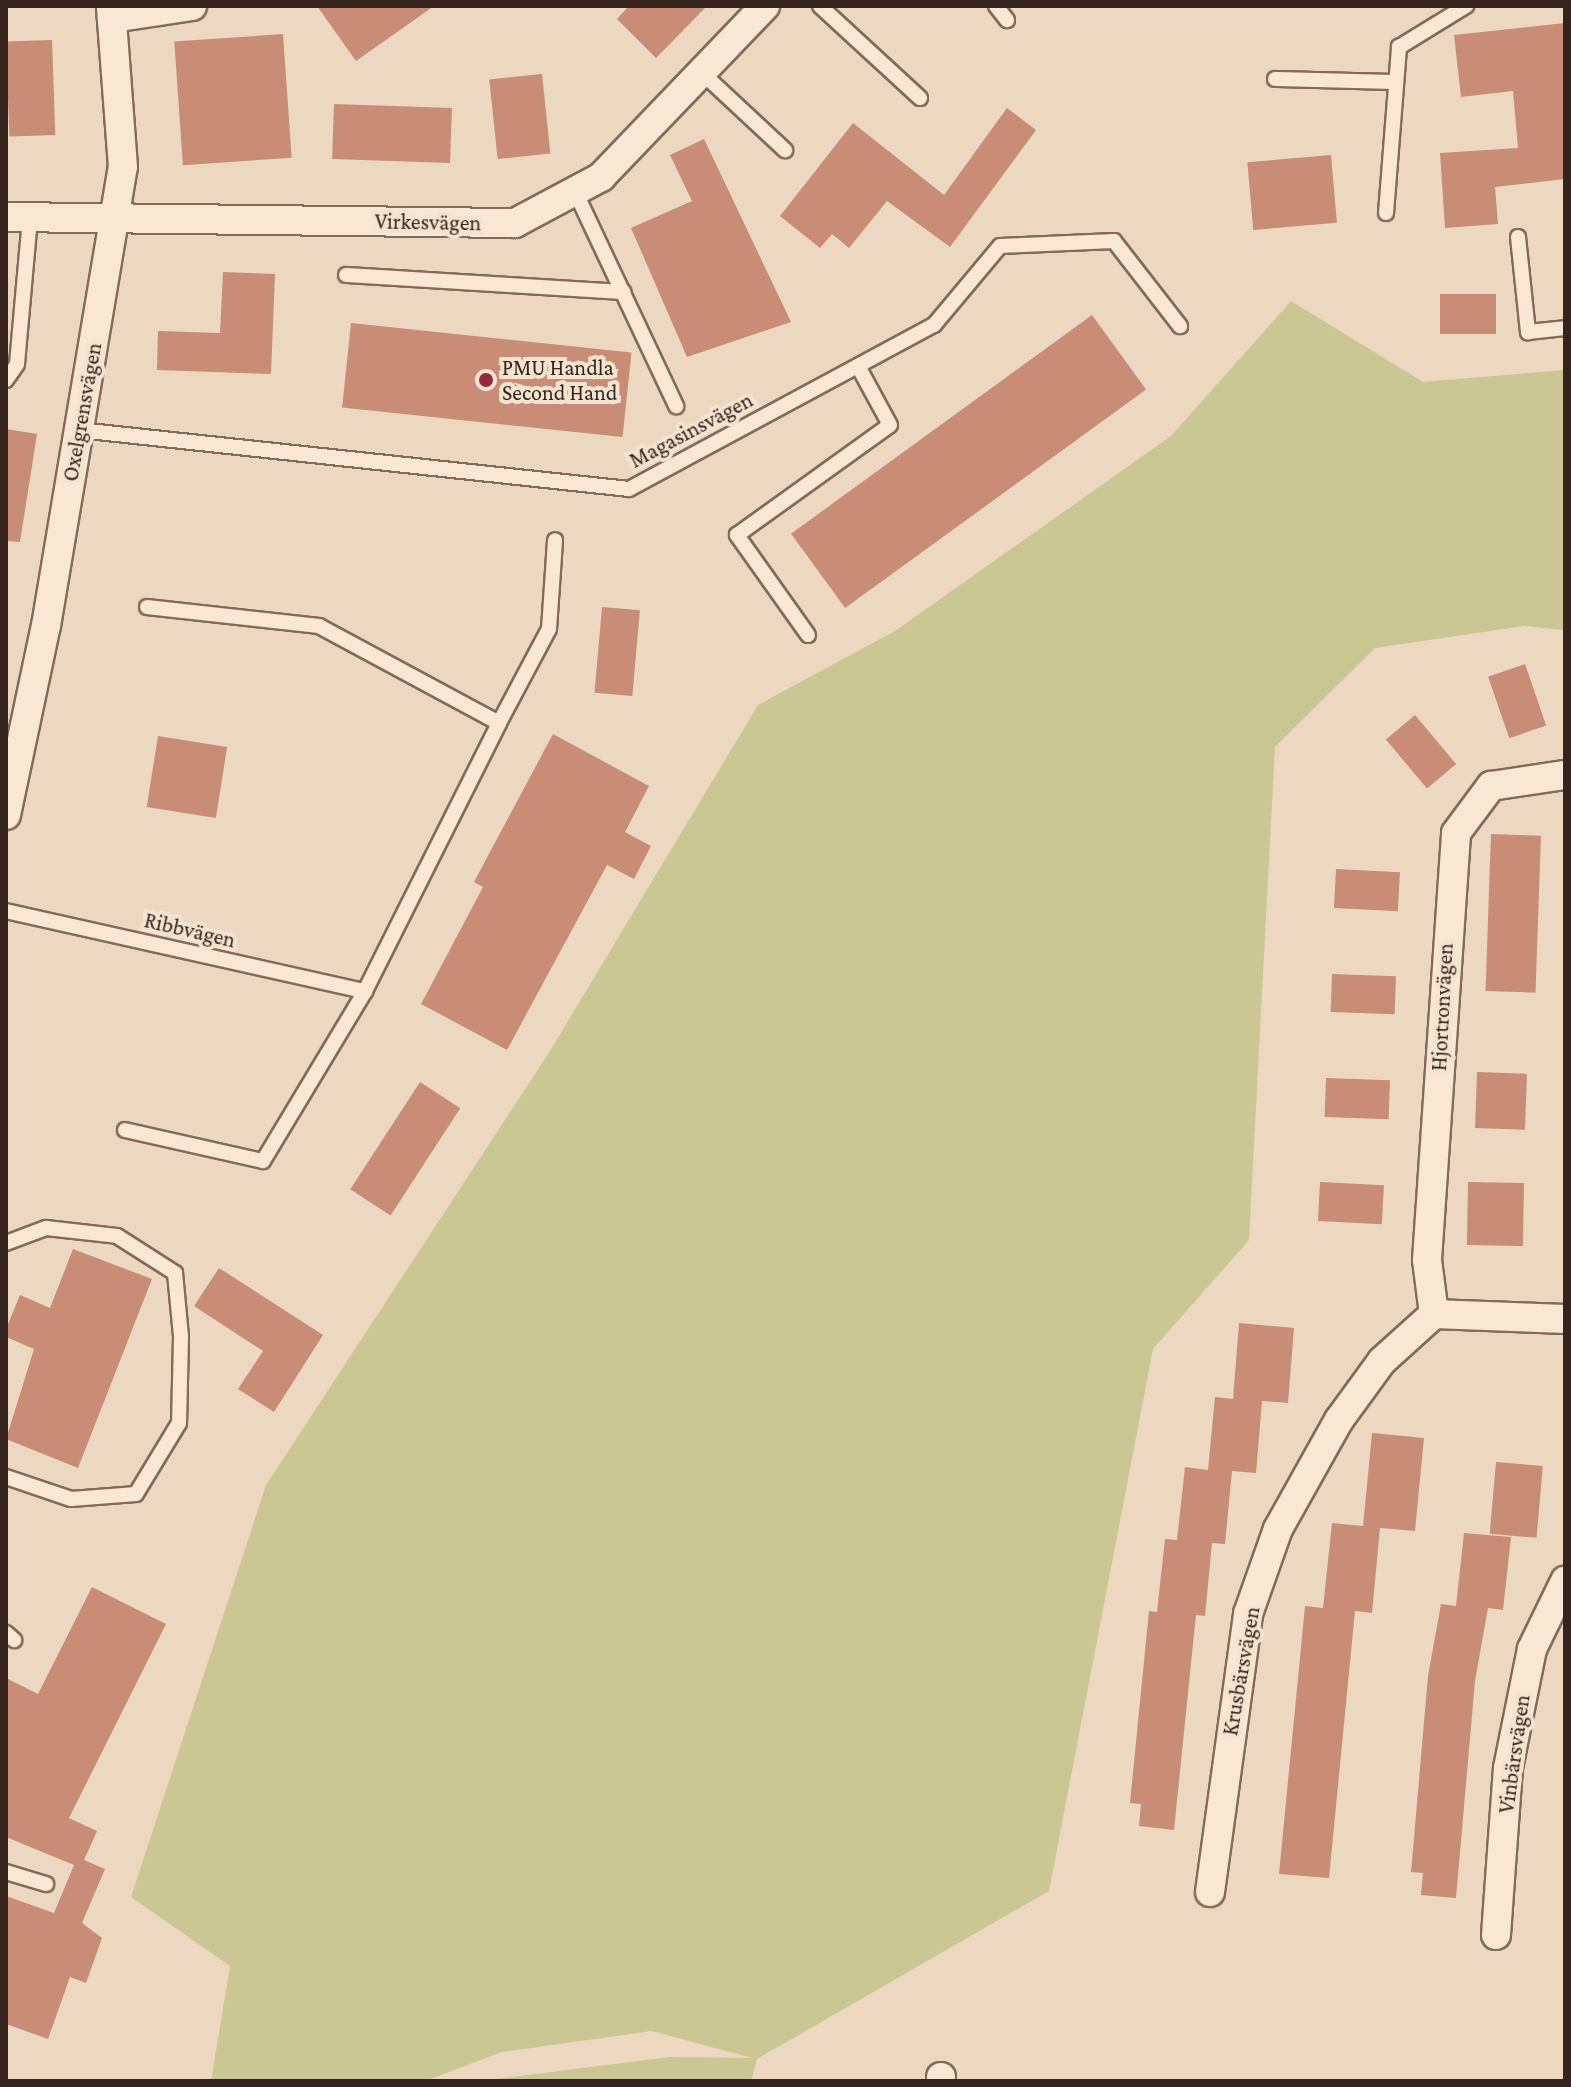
<!DOCTYPE html>
<meta charset="utf-8">
<style>
body{margin:0}
#map{position:relative;width:1571px;height:2087px;overflow:hidden;background:#ecd8c0;font-family:"Crimson Pro",serif}
div>[style]{position:absolute}
[style*='--x']{left:calc(var(--x)*1px);top:calc(var(--y)*1px);width:calc(var(--w)*1px);rotate:calc(var(--a)*1deg)}
.green>*{inset:0;background:#cac795}
.building>*{inset:0;background:#c98c77;transform-origin:0 0}
.roads{filter:drop-shadow(2px 0 #856959) drop-shadow(-2px 0 #856959) drop-shadow(0 2px #856959) drop-shadow(0 -2px #856959)}
.service>*{height:14px;margin:-7px;padding:0 7px;transform-origin:7px;border-radius:7px;background:#f7e7d3}
.minor>*{height:28px;margin:-14px;padding:0 14px;transform-origin:14px;border-radius:14px;background:#f7e7d3}
.dots>*{width:22px;height:22px;translate:-50% -50%;box-sizing:border-box;border:4px solid #f4e3cf;border-radius:50%}
span{translate:-50% -50%;white-space:nowrap;text-align:center;line-height:1.15;-webkit-text-stroke:8px #f4e3cf;paint-order:stroke}
.street-label{font-size:22px;color:#35241d}
.poi-label{font-size:22px;color:#35241d}
.left{translate:0 -50%;text-align:left}
.frame{position:absolute;inset:0;border:8px solid #35241d;pointer-events:none}
</style>
<div id="map">
<div class="green">
<i style="clip-path:polygon(1291px 301px,1423px 382px,1565px 370px,1565px 630px,1524px 626px,1375px 648px,1275px 747px,1249px 1240px,1153px 1349px,1049px 1891px,757px 2059px,751px 2081px,480px 2081px,670px 2057px,752px 2058px,652px 2031px,502px 2052px,425px 2081px,211px 2081px,230px 1966px,131px 1897px,266px 1485px,550px 1051px,758px 705px,895px 631px,1171px 436px)"></i>
</div>
<div class="building">
<i style="clip-path:polygon(317px 6px,434px 6px,356px 61px)"></i>
<i style="clip-path:polygon(629px 6px,707px 6px,656px 58px,617px 19px)"></i>
<i style="clip-path:polygon(1565px 23px,1565px 179px,1495px 187px,1498px 224px,1445px 228px,1440px 153px,1518px 148px,1513px 91px,1461px 97px,1454px 35px)"></i>
<i style="left:283px;top:34px;width:124px;height:109px;rotate:86deg"></i>
<i style="left:52px;top:40px;width:95px;height:46px;rotate:88deg"></i>
<i style="left:542px;top:74px;width:80px;height:53px;rotate:84deg"></i>
<i style="left:334px;top:104px;width:118px;height:55px;rotate:2deg"></i>
<i style="clip-path:polygon(1007px 108px,1036px 130px,950px 247px,887px 201px,849px 248px,832px 234px,820px 248px,780px 216px,853px 123px,944px 195px)"></i>
<i style="clip-path:polygon(704px 139px,791px 322px,687px 357px,631px 228px,692px 201px,670px 155px)"></i>
<i style="left:1331px;top:155px;width:68px;height:84px;rotate:85deg"></i>
<i style="clip-path:polygon(223px 272px,275px 274px,271px 374px,157px 370px,158px 331px,220px 333px)"></i>
<i style="left:1496px;top:294px;width:40px;height:56px;rotate:90deg"></i>
<i style="left:1092px;top:315px;width:92px;height:372px;rotate:54deg"></i>
<i style="left:351px;top:323px;width:282px;height:85px;rotate:6deg"></i>
<i style="clip-path:polygon(6px 429px,37px 434px,20px 542px,6px 541px)"></i>
<i style="left:602px;top:607px;width:38px;height:86px;rotate:5deg"></i>
<i style="left:1525px;top:664px;width:65px;height:39px;rotate:71deg"></i>
<i style="left:1415px;top:715px;width:64px;height:38px;rotate:50deg"></i>
<i style="clip-path:polygon(553px 734px,649px 786px,625px 832px,651px 846px,634px 879px,607px 865px,507px 1050px,421px 1004px,483px 887px,474px 882px)"></i>
<i style="left:158px;top:736px;width:70px;height:72px;rotate:9deg"></i>
<i style="left:1491px;top:834px;width:50px;height:157px;rotate:2deg"></i>
<i style="left:1336px;top:869px;width:64px;height:39px;rotate:3deg"></i>
<i style="left:1332px;top:974px;width:64px;height:38px;rotate:2deg"></i>
<i style="left:1477px;top:1072px;width:50px;height:56px;rotate:2deg"></i>
<i style="left:1326px;top:1078px;width:64px;height:39px;rotate:2deg"></i>
<i style="left:420px;top:1082px;width:48px;height:128px;rotate:33deg"></i>
<i style="left:1320px;top:1182px;width:64px;height:39px;rotate:3deg"></i>
<i style="left:1468px;top:1182px;width:56px;height:63px;rotate:1deg"></i>
<i style="clip-path:polygon(73px 1249px,152px 1279px,78px 1468px,6px 1439px,34px 1349px,6px 1337px,6px 1329px,20px 1295px,50px 1308px)"></i>
<i style="clip-path:polygon(219px 1268px,323px 1335px,274px 1412px,238px 1389px,263px 1351px,194px 1306px)"></i>
<i style="clip-path:polygon(1239px 1323px,1294px 1328px,1288px 1403px,1262px 1401px,1256px 1473px,1232px 1471px,1225px 1544px,1212px 1543px,1205px 1616px,1196px 1615px,1174px 1830px,1139px 1826px,1141px 1804px,1130px 1803px,1149px 1611px,1157px 1612px,1165px 1539px,1177px 1540px,1185px 1467px,1208px 1470px,1215px 1397px,1233px 1399px)"></i>
<i style="clip-path:polygon(1372px 1433px,1424px 1438px,1415px 1531px,1380px 1528px,1372px 1613px,1355px 1611px,1329px 1878px,1279px 1874px,1305px 1606px,1323px 1608px,1332px 1523px,1363px 1526px)"></i>
<i style="left:1496px;top:1462px;width:47px;height:72px;rotate:5deg"></i>
<i style="clip-path:polygon(1464px 1533px,1511px 1537px,1503px 1610px,1488px 1608px,1475px 1681px,1456px 1898px,1421px 1895px,1423px 1873px,1411px 1872px,1428px 1676px,1441px 1604px,1456px 1606px)"></i>
<i style="clip-path:polygon(92px 1587px,166px 1624px,69px 1818px,97px 1831px,84px 1860px,105px 1869px,82px 1923px,102px 1938px,86px 1983px,70px 1977px,48px 2039px,6px 2024px,6px 1896px,54px 1913px,74px 1865px,6px 1837px,6px 1678px,38px 1694px)"></i>
</div>
<div class="roads">
<div class="service">
<i style="--x:820;--y:6;--w:136;--a:42.6"></i>
<i style="--x:996;--y:6;--w:18;--a:52"></i>
<i style="--x:701;--y:72;--w:115;--a:42.9"></i>
<i style="--x:1275;--y:79;--w:121;--a:1.4"></i>
<i style="--x:575;--y:191;--w:238;--a:64.8"></i>
<i style="--x:1386;--y:213;--w:167;--a:-85.5"></i>
<i style="--x:1399;--y:47;--w:79;--a:-31.5"></i>
<i style="--x:1518;--y:237;--w:96;--a:84"></i>
<i style="--x:1528;--y:332;--w:37;--a:-6"></i>
<i style="--x:346;--y:275;--w:278;--a:3.5"></i>
<i style="--x:6;--y:380;--w:19;--a:-55"></i>
<i style="--x:17;--y:364;--w:148;--a:-84.9"></i>
<i style="--x:79;--y:430;--w:553;--a:6.12"></i>
<i style="--x:629;--y:489;--w:346;--a:-28.3"></i>
<i style="--x:934;--y:325;--w:103;--a:-50.1"></i>
<i style="--x:1000;--y:246;--w:114;--a:-2.5"></i>
<i style="--x:1114;--y:241;--w:108;--a:52.2"></i>
<i style="--x:808;--y:635;--w:123;--a:-125.4"></i>
<i style="--x:737;--y:535;--w:188;--a:-35.7"></i>
<i style="--x:890;--y:425;--w:67;--a:-118.5"></i>
<i style="--x:499;--y:723;--w:106;--a:-62"></i>
<i style="--x:549;--y:629;--w:89;--a:-86.1"></i>
<i style="--x:6;--y:911;--w:368;--a:12.6"></i>
<i style="--x:125;--y:1130;--w:141;--a:12.7"></i>
<i style="--x:263;--y:1161;--w:198;--a:-59"></i>
<i style="--x:365;--y:991;--w:300;--a:-63.4"></i>
<i style="--x:499;--y:723;--w:204;--a:-151.7"></i>
<i style="--x:319;--y:626;--w:173;--a:-173.7"></i>
<i style="--x:6;--y:1243;--w:43;--a:-20.6"></i>
<i style="--x:46;--y:1228;--w:71;--a:6.4"></i>
<i style="--x:117;--y:1236;--w:69;--a:32.5"></i>
<i style="--x:175;--y:1273;--w:64;--a:84.6"></i>
<i style="--x:181;--y:1337;--w:86;--a:91.3"></i>
<i style="--x:179;--y:1423;--w:83;--a:121.2"></i>
<i style="--x:136;--y:1494;--w:65;--a:175.6"></i>
<i style="--x:71;--y:1499;--w:69;--a:-161.3"></i>
<i style="--x:6;--y:1633;--w:11;--a:41"></i>
<i style="--x:6;--y:1872;--w:42;--a:16.7"></i>
</div>
<div class="minor">
<i style="--x:112;--y:18;--w:81;--a:-8.5"></i>
<i style="--x:6;--y:217;--w:509;--a:0.68"></i>
<i style="--x:515;--y:223;--w:98;--a:-28.1"></i>
<i style="--x:601;--y:177;--w:237;--a:-46.2"></i>
<i style="--x:6;--y:815;--w:193;--a:-78.1"></i>
<i style="--x:46;--y:626;--w:465;--a:-80.5"></i>
<i style="--x:123;--y:167;--w:161;--a:-94.3"></i>
<i style="--x:1434;--y:1314;--w:54;--a:-97.4"></i>
<i style="--x:1427;--y:1260;--w:428;--a:-86.1"></i>
<i style="--x:1456;--y:833;--w:59;--a:-53.3"></i>
<i style="--x:1491;--y:786;--w:75;--a:-8.5"></i>
<i style="--x:1434;--y:1314;--w:131;--a:2.2"></i>
<i style="--x:1210;--y:1892;--w:281;--a:-82.2"></i>
<i style="--x:1248;--y:1614;--w:90;--a:-70.6"></i>
<i style="--x:1278;--y:1529;--w:125;--a:-60.8"></i>
<i style="--x:1339;--y:1420;--w:73;--a:-53.9"></i>
<i style="--x:1382;--y:1361;--w:70;--a:-42.1"></i>
<i style="--x:1496;--y:1935;--w:167;--a:-85.9"></i>
<i style="--x:1508;--y:1768;--w:121;--a:-78.6"></i>
<i style="--x:1532;--y:1649;--w:76;--a:-64.1"></i>
<i style="--x:941;--y:2081;--w:4;--a:-90"></i>
</div>
</div>
<div class="dots">
<i style="left:486px;top:380px;background:#922b3c"></i>
</div>
<div class="street-label">
<span style="left:428px;top:222px;rotate:1deg">Virkesvägen</span>
<span style="left:82px;top:412px;rotate:-80deg">Oxelgrensvägen</span>
<span style="left:691px;top:430px;rotate:-28deg">Magasinsvägen</span>
<span style="left:190px;top:930px;rotate:13deg">Ribbvägen</span>
<span style="left:1442px;top:1007px;rotate:-87deg">Hjortronvägen</span>
<span style="left:1241px;top:1671px;rotate:-80deg">Krusbärsvägen</span>
<span style="left:1514px;top:1754px;rotate:-82deg">Vinbärsvägen</span>
</div>
<div class="poi-label">
<span class="left" style="left:502px;top:380px">PMU Handla<br>Second Hand</span>
</div>
<div class="frame"></div>
</div>
